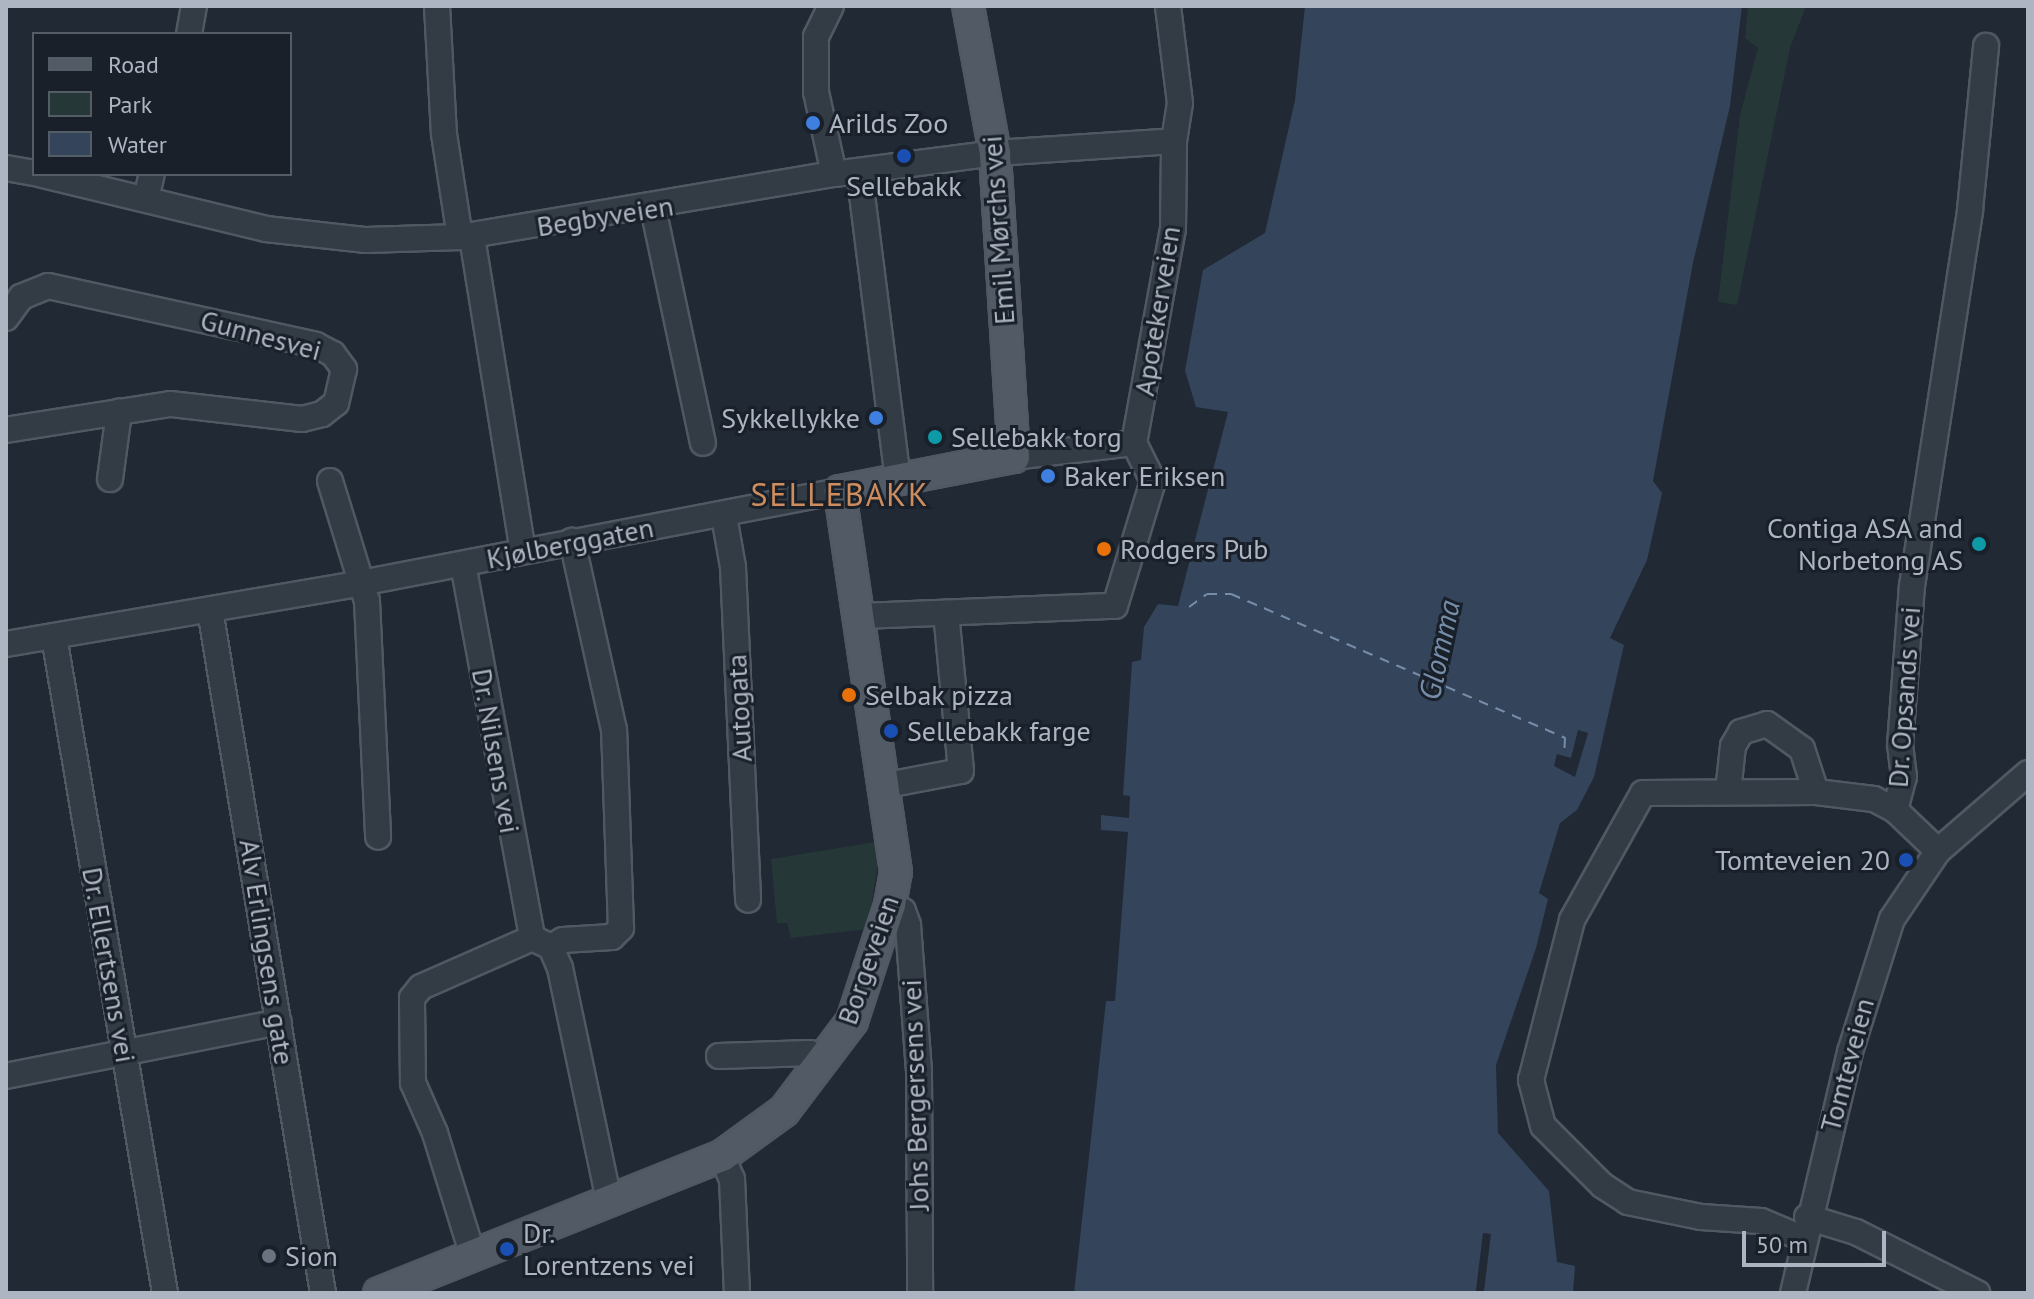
<!DOCTYPE html>
<meta charset="utf-8">
<style>
body{margin:0}
#map{position:relative;width:2034px;height:1299px;overflow:hidden;background:#202934;font-family:"PT Sans",sans-serif}
div>[style]{position:absolute}
[style*='--x']{left:calc(var(--x)*1px);top:calc(var(--y)*1px);width:calc(var(--w)*1px);rotate:calc(var(--a)*1deg)}
.green>*{inset:0;background:#253737}
.water>*{inset:0;background:#34445b}
.pier>*{inset:0;background:#202934;transform-origin:0 0}
.ferry>*{height:2px;margin-top:-1px;transform-origin:0;background:repeating-linear-gradient(90deg,#768daa 0 10px,transparent 0 18px)}
.roads{filter:drop-shadow(2px 0 #515863) drop-shadow(-2px 0 #515863) drop-shadow(0 2px #515863) drop-shadow(0 -2px #515863)}
.minor>*{height:24px;margin:-12px;padding:0 12px;transform-origin:12px;border-radius:12px;background:#333b45}
.major>*{height:30px;margin:-15px;padding:0 15px;transform-origin:15px;border-radius:15px;background:#515a65}
.dots>*{width:22px;height:22px;translate:-50% -50%;box-sizing:border-box;border:4px solid #192029;border-radius:50%}
span{translate:-50% -50%;white-space:nowrap;text-align:center;line-height:1.15;-webkit-text-stroke:6px #192029;paint-order:stroke}
.poi-label{font-size:28px;color:#adb5c2}
.left{translate:0 -50%;text-align:left}
.right{translate:-100% -50%;text-align:right}
.street-label{font-size:28px;color:#adb5c2}
.water-label{font-size:30px;color:#768daa;font-style:italic}
.quarter-label{font-size:32px;color:#cd8d5e;letter-spacing:2px}
.frame{position:absolute;inset:0;border:8px solid #adb5c2;pointer-events:none}
.legend{position:absolute;left:32px;top:32px;width:260px;height:144px;box-sizing:border-box;background:#192029;border:2px solid #545c66;margin:0;padding:10px 14px;list-style:none;font-size:24px;color:#adb5c2}
.legend li{display:flex;align-items:center;gap:16px;height:40px}
.legend b{width:40px;border:2px solid #545c66}
.scale{position:absolute;left:1742px;top:1231px;width:144px;height:36px;box-sizing:border-box;border:4px solid #adb5c2;border-top:0;padding-left:10px;font-size:24px;line-height:28px;white-space:nowrap;color:#adb5c2;-webkit-text-stroke:6px #192029;paint-order:stroke}
</style>
<div id="map">
<div class="green">
<i style="clip-path:polygon(1748px 6px,1806px 6px,1790px 48px,1737px 305px,1718px 302px,1740px 115px,1758px 48px,1745px 38px)"></i>
<i style="clip-path:polygon(881px 841px,868px 929px,791px 938px,787px 923px,777px 923px,771px 859px)"></i>
</div>
<div class="water">
<i style="clip-path:polygon(1305px 6px,1742px 6px,1730px 106px,1693px 263px,1653px 481px,1662px 493px,1647px 560px,1610px 638px,1624px 645px,1594px 777px,1577px 810px,1560px 823px,1539px 893px,1548px 899px,1536px 948px,1496px 1065px,1498px 1133px,1549px 1191px,1557px 1262px,1575px 1266px,1573px 1293px,1074px 1293px,1106px 1001px,1115px 1001px,1128px 832px,1101px 830px,1101px 815px,1129px 818px,1130px 796px,1123px 795px,1132px 662px,1141px 660px,1144px 627px,1158px 604px,1178px 606px,1228px 412px,1196px 407px,1185px 371px,1203px 270px,1265px 233px,1295px 100px)"></i>
</div>
<div class="pier">
<i style="clip-path:polygon(1578px 730px,1588px 733px,1575px 777px,1554px 766px,1557px 754px,1571px 758px)"></i>
<i style="left:1483px;top:1233px;width:8px;height:60px;rotate:7deg"></i>
</div>
<div class="ferry">
<i style="--x:1189;--y:607;--w:22;--a:-36"></i>
<i style="--x:1207;--y:594;--w:24;--a:0"></i>
<i style="--x:1231;--y:594;--w:364;--a:23.3"></i>
<i style="--x:1565;--y:738;--w:18;--a:93"></i>
</div>
<div class="roads">
<div class="minor">
<i style="--x:437;--y:6;--w:128;--a:86.9"></i>
<i style="--x:444;--y:134;--w:104;--a:81.2"></i>
<i style="--x:831;--y:6;--w:34;--a:116"></i>
<i style="--x:816;--y:37;--w:55;--a:90"></i>
<i style="--x:816;--y:92;--w:84;--a:77.6"></i>
<i style="--x:189;--y:34;--w:28;--a:-80"></i>
<i style="--x:6;--y:168;--w:28;--a:10"></i>
<i style="--x:859;--y:171;--w:312;--a:82.8"></i>
<i style="--x:39;--y:174;--w:234;--a:13.6"></i>
<i style="--x:266;--y:229;--w:101;--a:6.3"></i>
<i style="--x:366;--y:240;--w:94;--a:-1.8"></i>
<i style="--x:460;--y:237;--w:379;--a:-9.6"></i>
<i style="--x:834;--y:174;--w:162;--a:-7.4"></i>
<i style="--x:995;--y:153;--w:179;--a:-3.8"></i>
<i style="--x:146;--y:199;--w:26;--a:-77"></i>
<i style="--x:653;--y:208;--w:240;--a:78"></i>
<i style="--x:472;--y:237;--w:318;--a:80.8"></i>
<i style="--x:6;--y:318;--w:26;--a:-54"></i>
<i style="--x:21;--y:297;--w:29;--a:-22"></i>
<i style="--x:48;--y:286;--w:274;--a:12.4"></i>
<i style="--x:316;--y:345;--w:19;--a:28"></i>
<i style="--x:333;--y:354;--w:19;--a:54"></i>
<i style="--x:344;--y:369;--w:35;--a:103"></i>
<i style="--x:336;--y:403;--w:18;--a:142"></i>
<i style="--x:322;--y:414;--w:21;--a:166"></i>
<i style="--x:302;--y:419;--w:133;--a:-173.5"></i>
<i style="--x:170;--y:404;--w:166;--a:171"></i>
<i style="--x:1014;--y:457;--w:121;--a:-6.7"></i>
<i style="--x:110;--y:479;--w:68;--a:-82.3"></i>
<i style="--x:330;--y:481;--w:126;--a:72.9"></i>
<i style="--x:367;--y:601;--w:236;--a:87.3"></i>
<i style="--x:724;--y:516;--w:52;--a:80"></i>
<i style="--x:733;--y:567;--w:333;--a:87.4"></i>
<i style="--x:463;--y:564;--w:380;--a:79.5"></i>
<i style="--x:210;--y:610;--w:692;--a:80.61"></i>
<i style="--x:861;--y:616;--w:254;--a:-2.3"></i>
<i style="--x:1115;--y:606;--w:131;--a:-73.1"></i>
<i style="--x:1153;--y:481;--w:42;--a:-116.6"></i>
<i style="--x:1134;--y:443;--w:218;--a:-79.7"></i>
<i style="--x:1173;--y:229;--w:88;--a:-89.3"></i>
<i style="--x:1174;--y:141;--w:38;--a:-81"></i>
<i style="--x:1180;--y:103;--w:98;--a:-97.1"></i>
<i style="--x:54;--y:636;--w:666;--a:80.41"></i>
<i style="--x:6;--y:644;--w:360;--a:-9.7"></i>
<i style="--x:361;--y:583;--w:488;--a:-10.9"></i>
<i style="--x:887;--y:785;--w:75;--a:-10.7"></i>
<i style="--x:961;--y:771;--w:159;--a:-95.4"></i>
<i style="--x:1728;--y:792;--w:46;--a:-83.8"></i>
<i style="--x:1733;--y:746;--w:16;--a:-60"></i>
<i style="--x:1741;--y:732;--w:27;--a:-17"></i>
<i style="--x:1767;--y:724;--w:43;--a:35.5"></i>
<i style="--x:1802;--y:749;--w:45;--a:72"></i>
<i style="--x:1895;--y:810;--w:34;--a:-75"></i>
<i style="--x:1904;--y:777;--w:32;--a:-97"></i>
<i style="--x:1900;--y:745;--w:159;--a:-85.7"></i>
<i style="--x:1912;--y:586;--w:380;--a:-81.2"></i>
<i style="--x:1970;--y:210;--w:165;--a:-84.4"></i>
<i style="--x:890;--y:905;--w:14;--a:25"></i>
<i style="--x:903;--y:911;--w:15;--a:70"></i>
<i style="--x:908;--y:925;--w:146;--a:85.7"></i>
<i style="--x:919;--y:1071;--w:222;--a:89.7"></i>
<i style="--x:551;--y:947;--w:14;--a:-30"></i>
<i style="--x:563;--y:940;--w:49;--a:-3.5"></i>
<i style="--x:612;--y:937;--w:13;--a:-45"></i>
<i style="--x:621;--y:928;--w:198;--a:-92"></i>
<i style="--x:614;--y:730;--w:194;--a:-102.5"></i>
<i style="--x:551;--y:947;--w:23;--a:67"></i>
<i style="--x:560;--y:968;--w:238;--a:78.1"></i>
<i style="--x:719;--y:1056;--w:91;--a:-1.9"></i>
<i style="--x:810;--y:1053;--w:17;--a:31"></i>
<i style="--x:6;--y:1076;--w:278;--a:-11.2"></i>
<i style="--x:722;--y:1156;--w:25;--a:67"></i>
<i style="--x:732;--y:1179;--w:114;--a:87.5"></i>
<i style="--x:1807;--y:1217;--w:51;--a:17"></i>
<i style="--x:1856;--y:1232;--w:136;--a:26.8"></i>
<i style="--x:1802;--y:1238;--w:44;--a:-157.5"></i>
<i style="--x:1761;--y:1221;--w:60;--a:-176.2"></i>
<i style="--x:1701;--y:1217;--w:75;--a:-168.4"></i>
<i style="--x:1628;--y:1202;--w:31;--a:-147"></i>
<i style="--x:1602;--y:1185;--w:83;--a:-135"></i>
<i style="--x:1543;--y:1126;--w:48;--a:-104.6"></i>
<i style="--x:1531;--y:1080;--w:165;--a:-75.6"></i>
<i style="--x:1572;--y:920;--w:145;--a:-60.8"></i>
<i style="--x:1643;--y:793;--w:173;--a:-0.3"></i>
<i style="--x:1816;--y:792;--w:58;--a:6.9"></i>
<i style="--x:1874;--y:799;--w:24;--a:28"></i>
<i style="--x:1895;--y:810;--w:59;--a:43.6"></i>
<i style="--x:473;--y:1256;--w:129;--a:-107.2"></i>
<i style="--x:435;--y:1133;--w:55;--a:-113.7"></i>
<i style="--x:413;--y:1083;--w:85;--a:-90.7"></i>
<i style="--x:412;--y:998;--w:14;--a:-51"></i>
<i style="--x:421;--y:987;--w:121;--a:-23.8"></i>
<i style="--x:532;--y:938;--w:21;--a:25"></i>
<i style="--x:1793;--y:1293;--w:248;--a:-76.7"></i>
<i style="--x:1850;--y:1052;--w:139;--a:-72.5"></i>
<i style="--x:1892;--y:919;--w:82;--a:-55.9"></i>
<i style="--x:1938;--y:851;--w:119;--a:-40.9"></i>
</div>
<div class="major">
<i style="--x:379;--y:1293;--w:369;--a:-21.8"></i>
<i style="--x:722;--y:1156;--w:77;--a:-36"></i>
<i style="--x:784;--y:1111;--w:113;--a:-52.9"></i>
<i style="--x:852;--y:1021;--w:122;--a:-71.9"></i>
<i style="--x:890;--y:905;--w:34;--a:-80"></i>
<i style="--x:896;--y:872;--w:385;--a:-98.4"></i>
<i style="--x:840;--y:491;--w:177;--a:-11.1"></i>
<i style="--x:1014;--y:457;--w:305;--a:-93.6"></i>
<i style="--x:995;--y:153;--w:149;--a:-100.4"></i>
</div>
</div>
<div class="dots">
<i style="left:813px;top:123px;background:#3f7fe0"></i>
<i style="left:904px;top:156px;background:#1a4fb4"></i>
<i style="left:876px;top:418px;background:#3f7fe0"></i>
<i style="left:935px;top:437px;background:#0f9aa8"></i>
<i style="left:1048px;top:476px;background:#3f7fe0"></i>
<i style="left:1979px;top:544px;background:#0f9aa8"></i>
<i style="left:1104px;top:549px;background:#e8710a"></i>
<i style="left:849px;top:695px;background:#e8710a"></i>
<i style="left:891px;top:731px;background:#1a4fb4"></i>
<i style="left:1906px;top:860px;background:#1a4fb4"></i>
<i style="left:507px;top:1249px;background:#1a4fb4"></i>
<i style="left:269px;top:1256px;background:#6b7280"></i>
</div>
<div class="poi-label">
<span class="left" style="left:829px;top:123px">Arilds Zoo</span>
<span style="left:904px;top:186px">Sellebakk</span>
<span class="right" style="left:860px;top:418px">Sykkellykke</span>
<span class="left" style="left:951px;top:437px">Sellebakk torg</span>
<span class="left" style="left:1064px;top:476px">Baker Eriksen</span>
<span class="right" style="left:1963px;top:544px">Contiga ASA and<br>Norbetong AS</span>
<span class="left" style="left:1120px;top:549px">Rodgers Pub</span>
<span class="left" style="left:865px;top:695px">Selbak pizza</span>
<span class="left" style="left:907px;top:731px">Sellebakk farge</span>
<span class="right" style="left:1890px;top:860px">Tomteveien 20</span>
<span class="left" style="left:523px;top:1249px">Dr.<br>Lorentzens vei</span>
<span class="left" style="left:285px;top:1256px">Sion</span>
</div>
<div class="street-label">
<span style="left:605px;top:216px;rotate:-9deg">Begbyveien</span>
<span style="left:998px;top:230px;rotate:-94deg">Emil Mørchs vei</span>
<span style="left:1157px;top:311px;rotate:-81deg">Apotekerveien</span>
<span style="left:261px;top:335px;rotate:15deg">Gunnesvei</span>
<span style="left:570px;top:543px;rotate:-11deg">Kjølberggaten</span>
<span style="left:1904px;top:697px;rotate:-86deg">Dr. Opsands vei</span>
<span style="left:739px;top:708px;rotate:-93deg">Autogata</span>
<span style="left:496px;top:751px;rotate:80deg">Dr. Nilsens vei</span>
<span style="left:267px;top:952px;rotate:81deg">Alv Erlingsens gate</span>
<span style="left:868px;top:960px;rotate:-71deg">Borgeveien</span>
<span style="left:109px;top:965px;rotate:80deg">Dr. Ellertsens vei</span>
<span style="left:1847px;top:1065px;rotate:-75deg">Tomteveien</span>
<span style="left:915px;top:1095px;rotate:-92deg">Johs Bergersens vei</span>
</div>
<div class="water-label">
<span style="left:1439px;top:650px;rotate:-78deg">Glomma</span>
</div>
<div class="quarter-label">
<span style="left:840px;top:494px">SELLEBAKK</span>
</div>
<div class="frame"></div>
<ul class="legend">
<li><b style="height:10px;background:#515a65"></b>Road</li>
<li><b style="height:22px;background:#253737"></b>Park</li>
<li><b style="height:22px;background:#34445b"></b>Water</li>
</ul>
<div class="scale">50 m</div>
</div>
